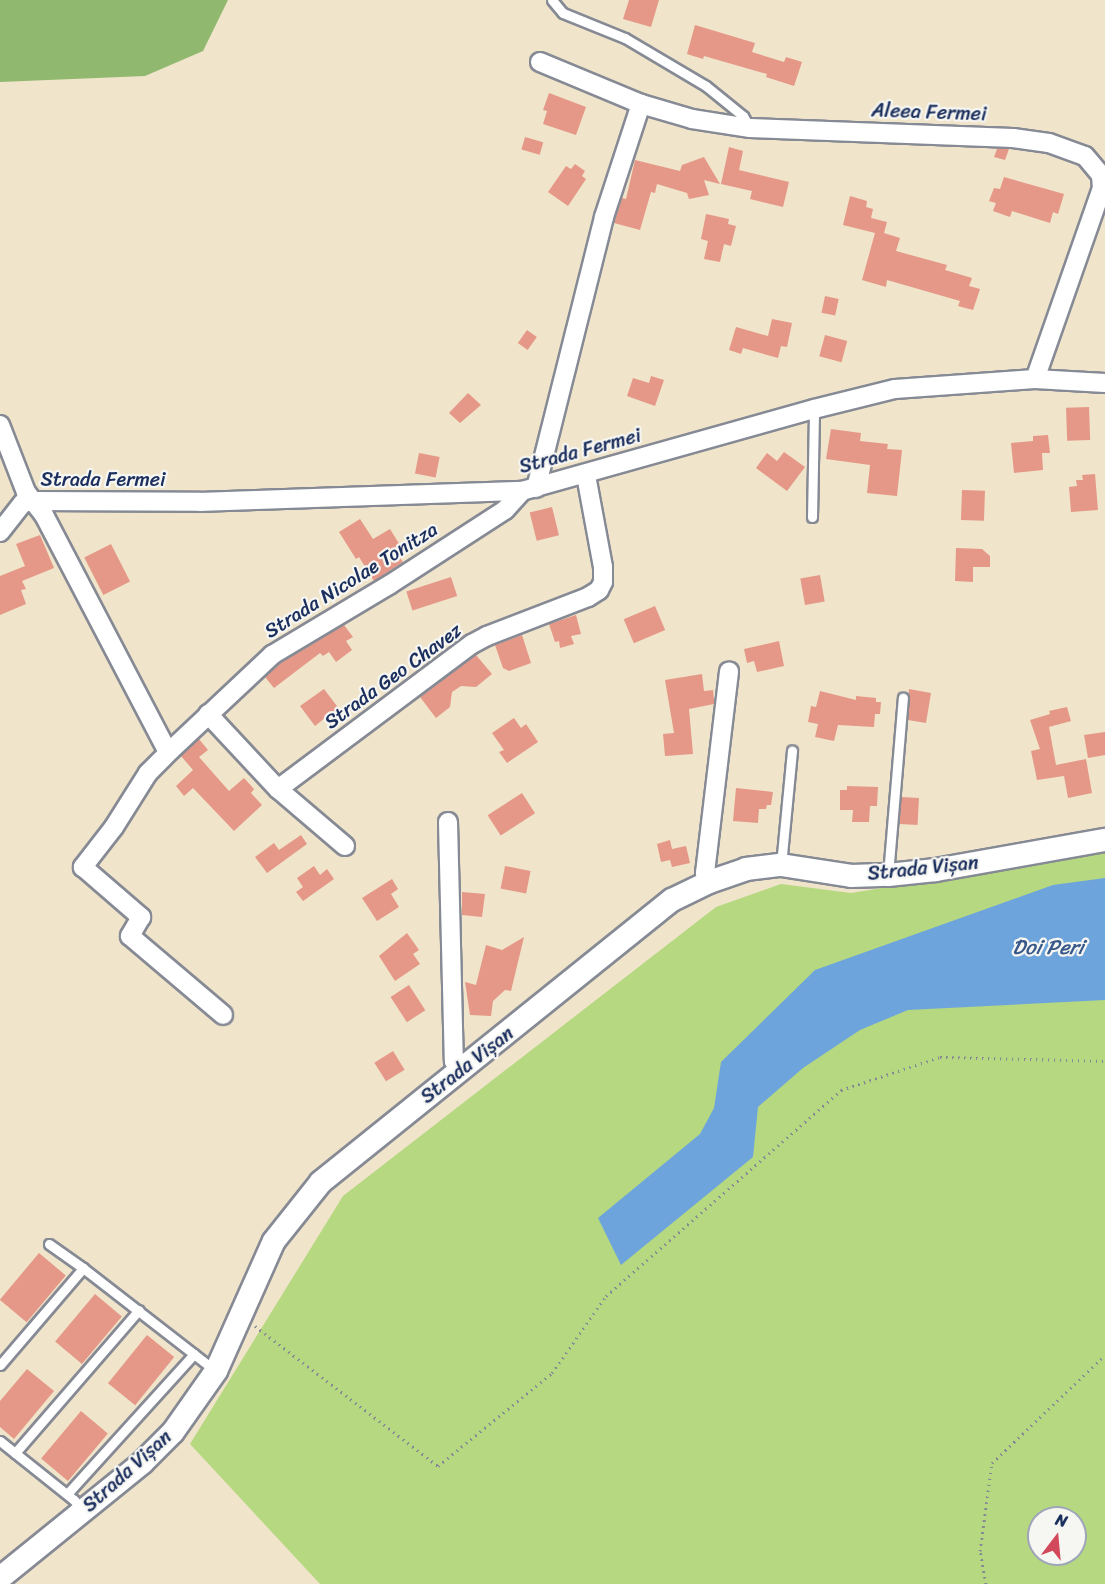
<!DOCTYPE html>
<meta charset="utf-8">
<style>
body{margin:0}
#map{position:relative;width:1105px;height:1584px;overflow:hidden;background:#f0e4ca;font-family:Sriracha,sans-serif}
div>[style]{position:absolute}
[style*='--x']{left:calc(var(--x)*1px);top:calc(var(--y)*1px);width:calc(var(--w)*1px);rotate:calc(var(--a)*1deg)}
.green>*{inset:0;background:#b6d881}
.forest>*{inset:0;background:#90b86f}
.water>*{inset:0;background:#6ea4dc}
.building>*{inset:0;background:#e59887;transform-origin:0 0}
.path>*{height:3px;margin-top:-1.5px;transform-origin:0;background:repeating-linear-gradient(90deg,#868a94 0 1.5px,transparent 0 6px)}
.roads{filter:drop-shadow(2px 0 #868a94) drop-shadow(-2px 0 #868a94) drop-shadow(0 2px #868a94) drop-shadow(0 -2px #868a94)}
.service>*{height:9px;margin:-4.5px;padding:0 4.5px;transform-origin:4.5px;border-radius:4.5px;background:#fff}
.minor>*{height:18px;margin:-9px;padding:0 9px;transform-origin:9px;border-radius:9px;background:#fff}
.tertiary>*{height:22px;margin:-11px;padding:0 11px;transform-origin:11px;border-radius:11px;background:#fff}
span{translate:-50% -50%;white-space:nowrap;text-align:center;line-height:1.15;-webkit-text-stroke:4.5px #f6f6f2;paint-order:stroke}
.street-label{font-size:20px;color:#1b2f5e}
.water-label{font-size:21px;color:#38588a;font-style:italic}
.north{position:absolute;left:1027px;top:1506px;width:60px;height:60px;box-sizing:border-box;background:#f6f6f2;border:2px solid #9ea6b7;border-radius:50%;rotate:16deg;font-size:16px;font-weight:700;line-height:24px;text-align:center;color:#1b2f5e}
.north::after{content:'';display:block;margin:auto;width:21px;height:27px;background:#d1495b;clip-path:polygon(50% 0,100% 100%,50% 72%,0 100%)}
</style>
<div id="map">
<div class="green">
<i style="clip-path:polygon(evenodd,1105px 852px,1105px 1584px,320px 1584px,190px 1444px,343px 1196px,716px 907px,781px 884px,851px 893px,1105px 852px,1039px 1518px,1075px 1518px,1075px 1554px,1039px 1554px,1039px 1518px)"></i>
</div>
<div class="forest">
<i style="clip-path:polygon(0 0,228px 0,203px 51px,145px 76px,0 82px)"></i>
</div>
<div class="water">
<i style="clip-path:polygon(1105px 878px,1105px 1000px,908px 1010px,860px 1030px,803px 1068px,758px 1107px,753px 1157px,621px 1265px,598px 1218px,700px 1134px,714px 1108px,721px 1062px,815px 970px,1053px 885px)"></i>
</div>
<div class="building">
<i style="clip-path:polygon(629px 0,659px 0,651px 27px,623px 19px)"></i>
<i style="clip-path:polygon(695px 25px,755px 43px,752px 52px,784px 62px,786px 57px,802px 62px,794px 86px,766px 77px,767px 74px,704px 56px,703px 59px,687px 54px)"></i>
<i style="clip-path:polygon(549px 93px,586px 107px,576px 135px,543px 124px,547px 111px,543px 110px)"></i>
<i style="left:525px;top:137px;width:19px;height:13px;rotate:16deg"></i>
<i style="clip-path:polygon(729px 147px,743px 151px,739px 170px,789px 182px,783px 207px,750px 199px,752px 191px,721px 184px)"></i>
<i style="clip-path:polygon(997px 149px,1009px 149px,1005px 160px,994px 157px)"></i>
<i style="clip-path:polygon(704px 157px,720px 184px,704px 180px,709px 195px,689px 199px,687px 193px,657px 184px,655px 193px,651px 192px,640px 230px,614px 223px,622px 198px,626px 199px,635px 160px,680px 171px,682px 165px)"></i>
<i style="clip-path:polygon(575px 164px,585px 171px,582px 176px,586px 179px,568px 206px,548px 192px,566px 166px,571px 169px)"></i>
<i style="clip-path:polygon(1004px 177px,1064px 194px,1058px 214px,1053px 212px,1050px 223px,1012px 211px,1010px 217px,993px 211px,996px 203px,989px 201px,994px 188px,1000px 189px)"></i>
<i style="clip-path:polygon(850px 196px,867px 201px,866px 207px,873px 209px,871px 218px,887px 222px,884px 233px,900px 238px,896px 251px,947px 265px,945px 270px,972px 278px,969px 286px,980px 289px,973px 310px,958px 306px,960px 301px,887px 280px,886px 287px,862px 280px,875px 233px,843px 225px)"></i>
<i style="clip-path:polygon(706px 214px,729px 219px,728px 224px,736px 226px,731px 246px,724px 244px,720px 262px,704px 259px,708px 241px,701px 239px)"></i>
<i style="left:825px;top:296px;width:14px;height:17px;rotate:12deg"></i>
<i style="clip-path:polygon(772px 319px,792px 323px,787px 347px,781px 346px,778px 358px,743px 348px,741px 354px,729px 350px,736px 327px,768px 336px)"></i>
<i style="left:527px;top:330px;width:12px;height:16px;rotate:35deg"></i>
<i style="left:825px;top:335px;width:23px;height:22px;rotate:15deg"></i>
<i style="clip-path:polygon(651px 376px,664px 380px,655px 406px,627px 396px,633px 378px,649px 383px)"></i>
<i style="clip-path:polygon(468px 393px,481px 405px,460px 423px,449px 413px)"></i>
<i style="left:1089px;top:407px;width:33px;height:23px;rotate:88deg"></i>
<i style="clip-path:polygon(831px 429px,861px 433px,860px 441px,888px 444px,887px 449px,902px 450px,897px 496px,867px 493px,870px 465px,826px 459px)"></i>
<i style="clip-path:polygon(1048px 435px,1050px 453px,1042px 453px,1043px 470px,1014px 473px,1011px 443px,1033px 441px,1033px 436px)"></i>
<i style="clip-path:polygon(784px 452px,805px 467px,787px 491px,756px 468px,767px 453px,777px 461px)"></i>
<i style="left:419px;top:453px;width:21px;height:21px;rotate:11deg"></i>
<i style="clip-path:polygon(1095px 474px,1098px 510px,1071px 512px,1069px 487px,1077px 486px,1076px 480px,1083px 480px,1082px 475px)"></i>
<i style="left:962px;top:490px;width:23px;height:30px;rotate:2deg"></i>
<i style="left:552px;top:507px;width:29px;height:23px;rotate:76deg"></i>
<i style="clip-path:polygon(360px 519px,373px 539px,390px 529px,403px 550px,397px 554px,403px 562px,374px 581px,359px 557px,356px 559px,339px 532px)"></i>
<i style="clip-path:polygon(40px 535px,54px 568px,22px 581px,26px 589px,21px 590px,26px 604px,0 615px,0 576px,25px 566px,16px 544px)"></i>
<i style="left:111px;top:544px;width:42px;height:30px;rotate:63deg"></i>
<i style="clip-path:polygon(956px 548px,982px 549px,990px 556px,990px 567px,973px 567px,973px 582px,955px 581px)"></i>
<i style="left:820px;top:575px;width:27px;height:20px;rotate:80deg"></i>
<i style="left:451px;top:577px;width:20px;height:47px;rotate:72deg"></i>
<i style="left:655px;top:606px;width:26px;height:34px;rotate:67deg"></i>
<i style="clip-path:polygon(576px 615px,581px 634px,571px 636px,574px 644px,560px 648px,559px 641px,555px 642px,549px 624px)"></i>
<i style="clip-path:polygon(344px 625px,353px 637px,346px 641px,352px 650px,336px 662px,329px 652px,323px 656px,320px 653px,274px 688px,265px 677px,279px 664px)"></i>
<i style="clip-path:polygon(522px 635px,531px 663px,509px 671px,503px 668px,495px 645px)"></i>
<i style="clip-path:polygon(779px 641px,784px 666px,757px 672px,754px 661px,747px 663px,744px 649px)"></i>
<i style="clip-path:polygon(476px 655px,492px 674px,476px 687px,461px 686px,452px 692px,450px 707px,436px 718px,420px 697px)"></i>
<i style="clip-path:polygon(702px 674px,704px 691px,713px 690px,714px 699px,714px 704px,689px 709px,693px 754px,665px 756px,663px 734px,674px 733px,665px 680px)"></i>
<i style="clip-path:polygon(324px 689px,343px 714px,331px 723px,326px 717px,315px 726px,300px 706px)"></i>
<i style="clip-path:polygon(909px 689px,931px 693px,926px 723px,908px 720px)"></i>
<i style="clip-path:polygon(820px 691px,856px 700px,856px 696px,876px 698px,876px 702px,881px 702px,880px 714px,875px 714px,874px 727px,838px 725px,834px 741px,815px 737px,818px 724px,808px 722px,811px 706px,816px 707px)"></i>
<i style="clip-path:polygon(1067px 707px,1071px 721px,1049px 727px,1056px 765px,1086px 759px,1092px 793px,1068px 798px,1064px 776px,1037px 780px,1031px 751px,1040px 749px,1030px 720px,1050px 714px,1049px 711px)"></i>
<i style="clip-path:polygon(514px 718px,521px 728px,526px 724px,538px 742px,507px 763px,499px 752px,504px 750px,492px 733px)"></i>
<i style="clip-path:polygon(1105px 732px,1105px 755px,1088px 758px,1084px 735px)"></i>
<i style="clip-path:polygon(199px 739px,208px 750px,199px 757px,229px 791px,244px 778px,254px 789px,251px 793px,262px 805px,234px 831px,193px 788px,184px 796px,176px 786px,193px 770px,181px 756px)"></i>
<i style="clip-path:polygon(847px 786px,878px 787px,877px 806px,870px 806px,869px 822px,852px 822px,853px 810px,840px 810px,840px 790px,847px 790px)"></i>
<i style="clip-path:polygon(736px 788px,773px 792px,771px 805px,767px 805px,766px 809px,759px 809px,758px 823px,733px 821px)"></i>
<i style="left:522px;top:793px;width:24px;height:41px;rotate:57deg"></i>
<i style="left:901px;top:797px;width:18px;height:27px;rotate:3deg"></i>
<i style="clip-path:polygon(301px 835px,307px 844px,267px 873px,255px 857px,274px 843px,279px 850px)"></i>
<i style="clip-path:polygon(670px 840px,672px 849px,686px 846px,690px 863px,672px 867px,670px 860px,661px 862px,657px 844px)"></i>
<i style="clip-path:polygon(314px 866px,320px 875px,327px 869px,334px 879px,303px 901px,296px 892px,303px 887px,297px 878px)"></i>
<i style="left:505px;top:866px;width:26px;height:23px;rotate:11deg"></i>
<i style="clip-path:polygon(392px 879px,398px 889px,391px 894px,399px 907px,377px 921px,362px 898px)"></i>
<i style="clip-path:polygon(462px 892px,485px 894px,482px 917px,462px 915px)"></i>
<i style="clip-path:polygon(407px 933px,419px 950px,413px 954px,420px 964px,395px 981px,379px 956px)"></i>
<i style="clip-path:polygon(524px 937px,511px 991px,505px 990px,493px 1001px,491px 1016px,470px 1015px,465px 982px,476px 985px,486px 945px,502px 950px)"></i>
<i style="left:409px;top:985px;width:30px;height:22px;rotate:57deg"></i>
<i style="left:393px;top:1051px;width:22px;height:22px;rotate:58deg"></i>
<i style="left:39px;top:1253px;width:35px;height:61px;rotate:40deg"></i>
<i style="left:95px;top:1294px;width:35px;height:62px;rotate:40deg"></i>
<i style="left:147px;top:1335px;width:35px;height:62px;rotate:39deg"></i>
<i style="clip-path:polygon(27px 1369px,54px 1391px,14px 1439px,0 1427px,0 1401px)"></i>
<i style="left:81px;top:1411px;width:35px;height:62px;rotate:40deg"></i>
</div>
<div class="path">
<i style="--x:255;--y:1326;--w:230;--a:37.4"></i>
<i style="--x:438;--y:1466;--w:147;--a:-39.2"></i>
<i style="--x:552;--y:1373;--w:94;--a:-55"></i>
<i style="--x:606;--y:1296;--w:313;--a:-41.2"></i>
<i style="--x:841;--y:1090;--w:104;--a:-18.4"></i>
<i style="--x:940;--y:1057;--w:165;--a:1.4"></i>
<i style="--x:986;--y:1584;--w:34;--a:-100"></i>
<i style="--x:980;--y:1551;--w:89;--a:-82.2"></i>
<i style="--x:992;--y:1463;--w:156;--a:-43.7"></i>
</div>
<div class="roads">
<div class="service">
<i style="--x:552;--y:0;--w:17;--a:50"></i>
<i style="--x:563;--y:13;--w:67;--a:22"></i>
<i style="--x:625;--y:38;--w:94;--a:30.7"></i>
<i style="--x:706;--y:86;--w:48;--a:39"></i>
<i style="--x:743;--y:116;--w:14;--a:60"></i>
<i style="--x:812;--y:517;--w:108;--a:-88.9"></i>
<i style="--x:781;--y:865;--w:115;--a:-84.5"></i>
<i style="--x:888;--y:875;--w:178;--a:-85.2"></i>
<i style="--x:49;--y:1244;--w:42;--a:35.2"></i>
<i style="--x:0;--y:1365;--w:128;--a:-49.4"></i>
<i style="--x:83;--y:1268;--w:168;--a:37.8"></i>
<i style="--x:0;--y:1441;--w:95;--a:38.6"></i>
<i style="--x:74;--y:1500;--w:14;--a:51"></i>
<i style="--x:15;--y:1453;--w:189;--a:-49.1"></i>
<i style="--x:67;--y:1494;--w:189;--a:-47.8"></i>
</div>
<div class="minor">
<i style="--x:540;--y:62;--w:109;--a:22.6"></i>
<i style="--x:641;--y:104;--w:53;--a:16.4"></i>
<i style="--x:692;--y:119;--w:59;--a:8.8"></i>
<i style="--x:750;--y:128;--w:263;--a:2.2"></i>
<i style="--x:1013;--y:138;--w:36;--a:8"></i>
<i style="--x:1049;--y:143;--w:38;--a:20"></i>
<i style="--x:1085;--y:156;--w:25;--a:50"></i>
<i style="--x:1101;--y:175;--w:13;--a:86"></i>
<i style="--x:1102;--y:188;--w:202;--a:109.3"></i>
<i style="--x:0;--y:425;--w:72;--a:68.8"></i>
<i style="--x:26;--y:492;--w:29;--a:52"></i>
<i style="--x:44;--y:515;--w:261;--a:62.4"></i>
<i style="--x:165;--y:746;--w:7;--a:34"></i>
<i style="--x:171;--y:750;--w:139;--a:-43.2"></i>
<i style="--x:272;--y:655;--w:136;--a:-30.9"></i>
<i style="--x:389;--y:585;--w:138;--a:-32.9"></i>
<i style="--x:505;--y:510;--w:25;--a:-48"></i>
<i style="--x:536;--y:488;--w:279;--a:-75.9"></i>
<i style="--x:604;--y:217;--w:119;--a:-71.9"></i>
<i style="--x:0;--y:532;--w:37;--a:-52"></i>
<i style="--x:23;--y:503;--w:10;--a:-11"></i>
<i style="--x:33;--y:501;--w:167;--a:0.3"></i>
<i style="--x:200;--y:502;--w:322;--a:-2"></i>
<i style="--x:522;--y:491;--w:303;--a:-15.7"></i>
<i style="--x:814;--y:409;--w:83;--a:-13.9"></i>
<i style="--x:895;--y:389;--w:140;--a:-4.1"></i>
<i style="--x:1035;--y:379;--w:70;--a:3.3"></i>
<i style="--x:208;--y:714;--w:103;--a:47"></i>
<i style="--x:278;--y:789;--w:88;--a:40.4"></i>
<i style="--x:171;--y:750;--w:33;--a:135"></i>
<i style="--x:148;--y:773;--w:64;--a:122.2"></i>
<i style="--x:114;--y:827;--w:51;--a:127.8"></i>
<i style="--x:83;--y:867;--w:77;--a:40.8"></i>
<i style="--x:141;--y:917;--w:22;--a:120"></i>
<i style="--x:130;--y:936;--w:122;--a:40.3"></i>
<i style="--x:278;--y:789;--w:242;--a:-36.8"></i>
<i style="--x:472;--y:644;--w:17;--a:-28"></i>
<i style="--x:487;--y:636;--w:108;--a:-21.1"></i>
<i style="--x:588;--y:597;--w:13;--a:-32"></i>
<i style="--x:599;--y:590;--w:9;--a:-63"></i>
<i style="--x:603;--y:582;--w:15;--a:-90"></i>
<i style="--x:603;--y:567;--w:94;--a:-100.5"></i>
<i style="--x:448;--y:822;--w:239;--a:88.6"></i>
<i style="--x:454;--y:1061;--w:11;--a:52"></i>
<i style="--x:709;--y:882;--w:10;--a:-114"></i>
<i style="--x:705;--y:873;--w:203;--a:-83.2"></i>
</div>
<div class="tertiary">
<i style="--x:0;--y:1578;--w:184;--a:-39"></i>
<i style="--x:143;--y:1462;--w:42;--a:-45"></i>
<i style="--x:173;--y:1432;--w:75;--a:-54.8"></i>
<i style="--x:216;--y:1371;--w:142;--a:-66"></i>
<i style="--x:274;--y:1241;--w:75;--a:-51.5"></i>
<i style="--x:321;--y:1182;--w:450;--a:-38.8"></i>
<i style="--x:672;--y:900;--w:41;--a:-25.9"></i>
<i style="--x:709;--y:882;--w:39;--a:-19"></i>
<i style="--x:746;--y:869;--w:35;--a:-7"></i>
<i style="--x:781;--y:865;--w:71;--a:8.9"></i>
<i style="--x:851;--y:876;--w:37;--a:-2"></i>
<i style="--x:888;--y:875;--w:48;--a:-5.9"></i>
<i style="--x:936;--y:870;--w:172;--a:-10.1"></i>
</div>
</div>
<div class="street-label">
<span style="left:929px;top:112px;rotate:2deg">Aleea Fermei</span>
<span style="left:580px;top:451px;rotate:-15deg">Strada Fermei</span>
<span style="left:103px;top:479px">Strada Fermei</span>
<span style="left:351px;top:580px;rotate:-32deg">Strada Nicolae Tonitza</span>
<span style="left:393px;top:676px;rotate:-36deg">Strada Geo Chavez</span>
<span style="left:923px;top:868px;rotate:-6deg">Strada Vișan</span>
<span style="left:467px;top:1065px;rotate:-38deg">Strada Vișan</span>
<span style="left:127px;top:1471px;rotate:-42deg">Strada Vișan</span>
</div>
<div class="water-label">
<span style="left:1048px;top:947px">Doi Peri</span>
</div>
<div class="north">N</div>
</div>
